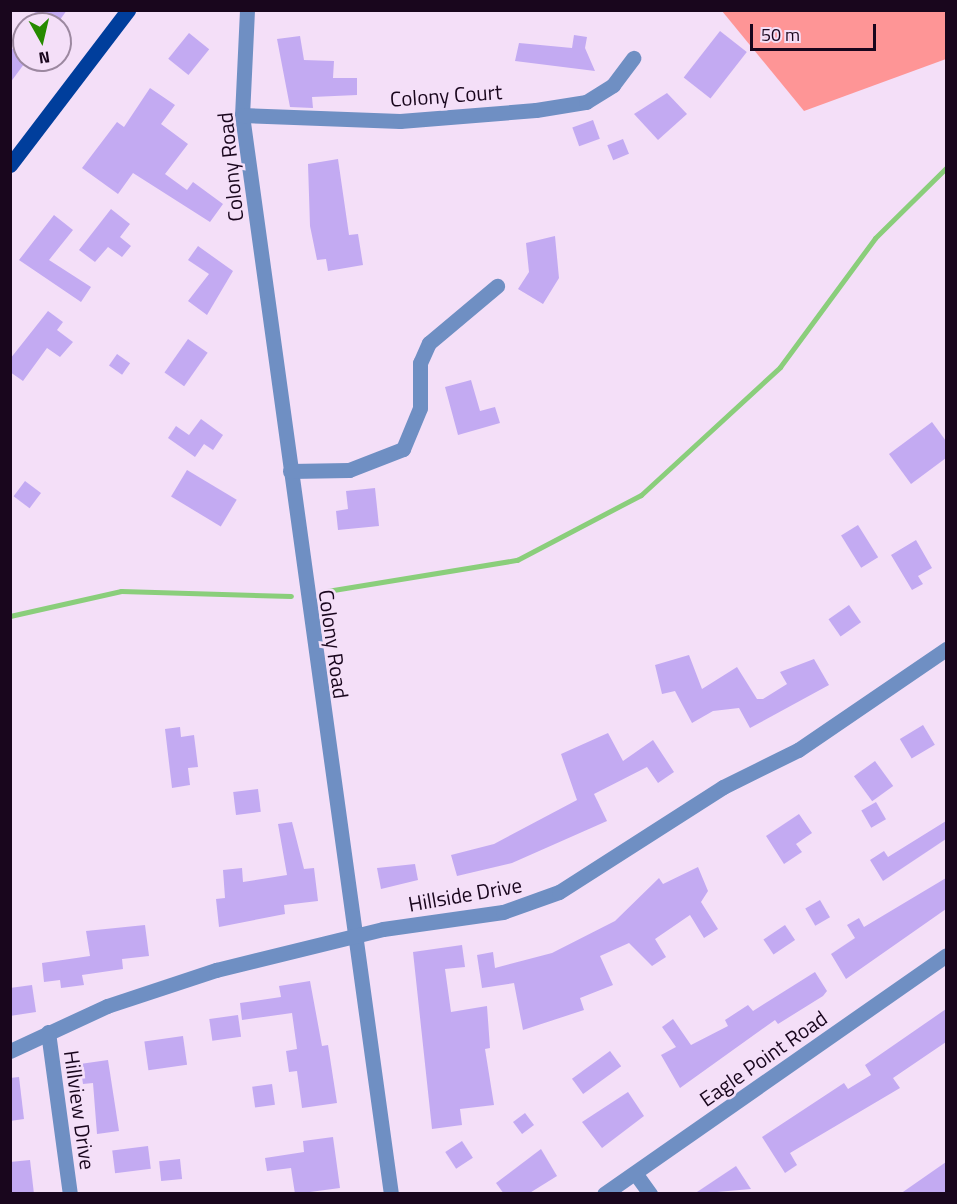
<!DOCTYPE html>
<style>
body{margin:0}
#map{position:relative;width:957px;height:1204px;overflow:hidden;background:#f4dff8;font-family:"Titillium Web",sans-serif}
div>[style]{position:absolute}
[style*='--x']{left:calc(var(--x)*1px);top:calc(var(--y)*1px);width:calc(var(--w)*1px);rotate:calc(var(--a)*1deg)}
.green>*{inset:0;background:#fe9596}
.stream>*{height:5px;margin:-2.5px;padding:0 2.5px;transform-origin:2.5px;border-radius:2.5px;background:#8ace7b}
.building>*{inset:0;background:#c3aaf2;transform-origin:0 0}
.minor>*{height:15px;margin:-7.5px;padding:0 7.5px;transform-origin:7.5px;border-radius:7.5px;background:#6f8fc3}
.major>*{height:15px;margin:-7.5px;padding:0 7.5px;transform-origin:7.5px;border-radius:7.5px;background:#003e9c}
span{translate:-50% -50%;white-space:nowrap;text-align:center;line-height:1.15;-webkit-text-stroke:5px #f4dff8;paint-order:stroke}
.street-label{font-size:21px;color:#19061d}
.frame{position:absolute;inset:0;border:12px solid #19061d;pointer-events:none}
.north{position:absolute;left:12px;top:12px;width:60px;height:60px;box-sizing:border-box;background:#f4dff8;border:2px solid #9c88a0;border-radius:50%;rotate:172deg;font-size:16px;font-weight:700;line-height:24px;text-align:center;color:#19061d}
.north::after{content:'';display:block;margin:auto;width:21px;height:27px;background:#268a00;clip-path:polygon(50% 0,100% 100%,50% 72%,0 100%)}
.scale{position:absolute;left:750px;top:24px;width:126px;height:27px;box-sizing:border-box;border:3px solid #19061d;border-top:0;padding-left:8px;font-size:18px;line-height:21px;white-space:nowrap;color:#19061d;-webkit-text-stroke:4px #f4dff8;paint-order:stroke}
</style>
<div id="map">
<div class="green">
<i style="clip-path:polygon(722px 11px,946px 11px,946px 59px,804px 111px)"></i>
</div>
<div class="stream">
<i style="--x:321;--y:592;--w:199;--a:-9.3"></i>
<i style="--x:517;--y:560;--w:140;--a:-27.7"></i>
<i style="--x:641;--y:495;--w:189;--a:-42.6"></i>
<i style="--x:780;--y:367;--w:160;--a:-53.6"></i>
<i style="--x:875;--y:238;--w:100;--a:-44.6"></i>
<i style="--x:10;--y:616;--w:114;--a:-12.7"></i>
<i style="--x:121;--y:591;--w:170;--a:1.7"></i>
</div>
<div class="building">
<i style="clip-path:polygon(30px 10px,67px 10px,57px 24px)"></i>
<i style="left:720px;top:31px;width:34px;height:59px;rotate:38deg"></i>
<i style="left:189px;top:33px;width:26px;height:33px;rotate:39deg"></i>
<i style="clip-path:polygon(574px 35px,587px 37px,585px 48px,595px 71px,515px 61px,519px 43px,572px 48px)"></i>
<i style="clip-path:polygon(300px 36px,304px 60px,334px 61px,333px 78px,357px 78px,357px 95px,312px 97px,313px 108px,290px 107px,277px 39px)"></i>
<i style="clip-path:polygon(10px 47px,27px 60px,10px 83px)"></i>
<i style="clip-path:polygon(150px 88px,175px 105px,161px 124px,188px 144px,165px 174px,187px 190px,193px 182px,223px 204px,210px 222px,133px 173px,118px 194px,82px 168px,117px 122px,124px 127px)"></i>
<i style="clip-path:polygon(667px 93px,687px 114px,658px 140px,634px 114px)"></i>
<i style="left:593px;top:120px;width:20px;height:22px;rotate:70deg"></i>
<i style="left:623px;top:139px;width:16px;height:17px;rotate:68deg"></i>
<i style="clip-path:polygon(338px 159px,349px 235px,358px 234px,363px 265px,328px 271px,326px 259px,317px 260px,310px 226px,308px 164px)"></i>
<i style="clip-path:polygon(111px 209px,130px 224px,120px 237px,131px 246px,122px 257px,108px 247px,95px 262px,79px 250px)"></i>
<i style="clip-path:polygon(54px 215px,73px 230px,49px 260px,91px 287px,81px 302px,19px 260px)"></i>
<i style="clip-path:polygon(555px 236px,559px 278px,543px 304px,518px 289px,529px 272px,526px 243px)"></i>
<i style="clip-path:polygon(198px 246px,233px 271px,207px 315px,188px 301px,209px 274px,188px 260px)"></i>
<i style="clip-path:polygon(48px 311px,63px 322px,57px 330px,73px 342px,60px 357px,47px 348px,23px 381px,10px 372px,10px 359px)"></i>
<i style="left:188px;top:339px;width:24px;height:41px;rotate:35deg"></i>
<i style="left:117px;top:354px;width:16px;height:14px;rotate:35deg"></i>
<i style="clip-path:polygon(471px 380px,480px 411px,495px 407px,500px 423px,458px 435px,445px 387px)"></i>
<i style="clip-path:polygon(201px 419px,223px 435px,213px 450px,204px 444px,195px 457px,168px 438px,176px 426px,189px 435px)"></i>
<i style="clip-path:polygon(932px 422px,946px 441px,946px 458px,911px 484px,889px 454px)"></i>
<i style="left:187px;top:470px;width:58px;height:31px;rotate:31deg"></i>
<i style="left:25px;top:481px;width:20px;height:19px;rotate:37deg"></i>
<i style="clip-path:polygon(375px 488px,379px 526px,338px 530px,336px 511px,348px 509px,346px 491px)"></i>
<i style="left:858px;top:525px;width:38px;height:20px;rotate:58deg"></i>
<i style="clip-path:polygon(916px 540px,932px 568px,918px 576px,923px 584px,912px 590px,891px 555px)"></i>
<i style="left:849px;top:605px;width:21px;height:25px;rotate:55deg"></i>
<i style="clip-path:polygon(689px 655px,702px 689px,737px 667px,757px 699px,763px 699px,787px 684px,780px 672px,814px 659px,829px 685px,750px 728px,739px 708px,713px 711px,692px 723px,675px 691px,662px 694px,655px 665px)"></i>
<i style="left:923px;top:725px;width:23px;height:27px;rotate:59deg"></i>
<i style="clip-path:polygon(180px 727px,181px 737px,194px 735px,198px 767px,188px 768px,190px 785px,172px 788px,165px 729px)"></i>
<i style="clip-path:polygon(608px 733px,623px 761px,653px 740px,674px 772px,658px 783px,647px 767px,594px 794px,607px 821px,512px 863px,457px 876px,451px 855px,494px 844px,577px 800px,561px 754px)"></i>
<i style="left:875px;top:761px;width:31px;height:26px;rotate:54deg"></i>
<i style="left:258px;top:789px;width:23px;height:25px;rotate:83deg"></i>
<i style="left:876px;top:802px;width:20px;height:17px;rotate:60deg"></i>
<i style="clip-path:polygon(799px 814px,812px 833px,796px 844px,802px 852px,784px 864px,766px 836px)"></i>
<i style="clip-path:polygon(946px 821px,946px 839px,883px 881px,870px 860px,884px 851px,888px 857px)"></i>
<i style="clip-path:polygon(292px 822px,304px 869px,314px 868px,318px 901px,284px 905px,285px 914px,219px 927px,216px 899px,225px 898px,223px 870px,242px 868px,243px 882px,287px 875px,278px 824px)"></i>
<i style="clip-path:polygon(415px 864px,418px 880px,381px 889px,377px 868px)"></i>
<i style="clip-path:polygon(698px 867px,708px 891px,701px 902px,718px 929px,704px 938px,690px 915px,655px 939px,666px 957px,652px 966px,629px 943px,600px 956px,613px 985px,580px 998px,584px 1010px,523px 1030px,514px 983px,482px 988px,477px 955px,493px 952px,495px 968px,552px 953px,615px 921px,659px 878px,663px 884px)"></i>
<i style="clip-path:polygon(946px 878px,946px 909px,846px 979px,831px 954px,855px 938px,847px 925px,859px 918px,864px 927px)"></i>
<i style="left:820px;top:900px;width:20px;height:17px;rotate:60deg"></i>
<i style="clip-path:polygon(145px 925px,149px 956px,122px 959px,123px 969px,82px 975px,84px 985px,61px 988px,60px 980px,44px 982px,42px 963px,90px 956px,86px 931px)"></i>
<i style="left:785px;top:925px;width:18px;height:26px;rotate:56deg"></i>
<i style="clip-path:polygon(462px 945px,465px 967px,445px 969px,451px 1012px,487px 1006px,490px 1048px,485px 1049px,494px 1105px,460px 1109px,462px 1125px,432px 1129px,413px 952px)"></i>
<i style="clip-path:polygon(815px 972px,827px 991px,823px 996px,778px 1024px,775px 1020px,680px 1088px,661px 1055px,676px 1047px,662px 1027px,673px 1019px,691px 1045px,728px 1026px,725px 1020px,748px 1005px,753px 1011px)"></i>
<i style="clip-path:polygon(310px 981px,322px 1046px,328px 1045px,337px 1103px,302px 1108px,297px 1071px,289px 1072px,286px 1051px,297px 1049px,292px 1013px,242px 1020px,240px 1003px,281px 997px,279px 986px)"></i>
<i style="clip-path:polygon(32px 985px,36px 1012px,10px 1016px,10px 988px)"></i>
<i style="clip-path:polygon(946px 1009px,946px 1042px,893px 1078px,900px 1088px,790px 1153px,797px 1165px,785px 1173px,762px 1137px,844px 1083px,848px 1089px,871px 1075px,865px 1065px)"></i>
<i style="left:238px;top:1015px;width:22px;height:29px;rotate:82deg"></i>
<i style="left:183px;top:1036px;width:29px;height:39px;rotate:82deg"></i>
<i style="left:610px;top:1051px;width:19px;height:47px;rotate:54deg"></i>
<i style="clip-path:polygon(108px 1060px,119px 1131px,97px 1134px,93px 1083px,83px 1084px,80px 1064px)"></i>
<i style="clip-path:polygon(19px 1077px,24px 1119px,10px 1121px,10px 1078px)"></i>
<i style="left:272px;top:1084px;width:21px;height:20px;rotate:82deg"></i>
<i style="clip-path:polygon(628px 1092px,644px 1116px,602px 1148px,582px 1122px)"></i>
<i style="left:525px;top:1113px;width:15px;height:15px;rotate:53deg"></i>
<i style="clip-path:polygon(333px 1137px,340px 1188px,295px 1194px,291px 1168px,267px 1171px,265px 1158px,304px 1152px,303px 1141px)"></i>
<i style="left:462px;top:1141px;width:20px;height:20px;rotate:57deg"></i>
<i style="left:148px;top:1146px;width:23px;height:36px;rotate:83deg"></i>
<i style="clip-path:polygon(541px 1149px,557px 1176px,528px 1194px,504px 1194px,496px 1183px)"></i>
<i style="left:180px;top:1159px;width:20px;height:21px;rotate:84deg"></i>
<i style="clip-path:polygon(30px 1160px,34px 1194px,10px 1194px,10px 1162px)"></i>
<i style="clip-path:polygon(946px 1162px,946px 1194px,900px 1194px)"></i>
<i style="clip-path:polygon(736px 1166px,751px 1189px,694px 1194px)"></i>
</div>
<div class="minor">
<i style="--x:247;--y:10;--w:105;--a:92.7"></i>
<i style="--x:242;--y:115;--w:1089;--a:82.14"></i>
<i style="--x:242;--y:115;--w:158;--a:2.2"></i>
<i style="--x:400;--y:121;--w:136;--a:-4.6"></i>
<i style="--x:536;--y:110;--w:51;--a:-9.1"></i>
<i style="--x:586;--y:102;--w:32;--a:-32"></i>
<i style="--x:613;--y:85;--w:34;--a:-53"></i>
<i style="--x:290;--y:471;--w:59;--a:-1"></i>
<i style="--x:349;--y:470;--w:58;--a:-21.3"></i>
<i style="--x:403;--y:449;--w:44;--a:-67.5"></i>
<i style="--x:420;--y:408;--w:45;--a:-90"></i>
<i style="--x:420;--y:363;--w:22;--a:-66"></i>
<i style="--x:429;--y:343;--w:89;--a:-40"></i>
<i style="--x:48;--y:1032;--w:163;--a:82.3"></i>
<i style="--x:10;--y:1051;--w:107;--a:-24.9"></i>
<i style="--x:107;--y:1006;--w:115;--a:-18.3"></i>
<i style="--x:216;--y:970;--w:172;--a:-13.8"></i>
<i style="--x:383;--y:929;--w:121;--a:-8.1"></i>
<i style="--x:503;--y:912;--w:59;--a:-19.7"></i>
<i style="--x:559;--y:892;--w:195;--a:-32.6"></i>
<i style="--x:723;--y:787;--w:84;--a:-26.3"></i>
<i style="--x:798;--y:750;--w:179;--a:-34.3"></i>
<i style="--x:635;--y:1173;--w:26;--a:54"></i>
<i style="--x:604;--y:1194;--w:417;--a:-34.9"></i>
</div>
<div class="major">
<i style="--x:10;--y:165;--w:195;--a:-52.7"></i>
</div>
<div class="street-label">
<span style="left:446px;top:95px;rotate:-4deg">Colony Court</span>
<span style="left:230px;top:167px;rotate:-96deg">Colony Road</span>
<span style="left:334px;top:644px;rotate:82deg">Colony Road</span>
<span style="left:465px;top:894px;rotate:-10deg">Hillside Drive</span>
<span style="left:763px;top:1058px;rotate:-35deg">Eagle Point Road</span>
<span style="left:80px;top:1110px;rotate:82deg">Hillview Drive</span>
</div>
<div class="frame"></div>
<div class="north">N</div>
<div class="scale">50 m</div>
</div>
